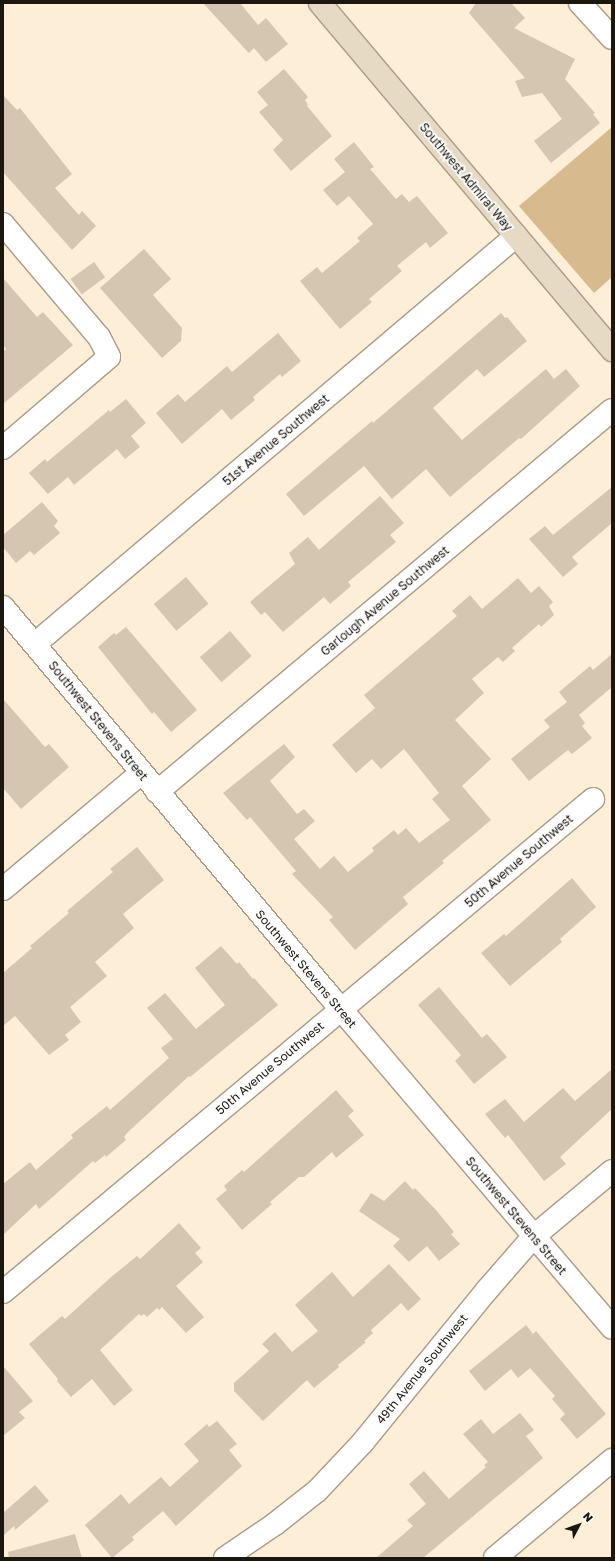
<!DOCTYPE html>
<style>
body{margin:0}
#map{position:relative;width:615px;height:1561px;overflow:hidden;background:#fceed7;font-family:"Golos Text",sans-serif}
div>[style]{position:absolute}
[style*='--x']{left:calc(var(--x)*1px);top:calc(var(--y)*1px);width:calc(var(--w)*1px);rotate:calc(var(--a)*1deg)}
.green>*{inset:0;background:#d7bb8f}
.building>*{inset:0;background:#d4c6b1;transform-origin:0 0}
.roads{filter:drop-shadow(1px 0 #a99c87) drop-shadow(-1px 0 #a99c87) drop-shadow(0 1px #a99c87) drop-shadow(0 -1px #a99c87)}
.minor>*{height:22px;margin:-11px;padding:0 11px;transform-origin:11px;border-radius:11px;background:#fff}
.tertiary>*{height:22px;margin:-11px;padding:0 11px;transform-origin:11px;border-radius:11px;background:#fff}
.secondary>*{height:22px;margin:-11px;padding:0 11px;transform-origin:11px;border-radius:11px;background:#e6dac4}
span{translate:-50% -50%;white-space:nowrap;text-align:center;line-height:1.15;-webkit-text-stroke:3.5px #fdfdfd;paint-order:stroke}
.street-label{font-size:12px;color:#1b160e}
.frame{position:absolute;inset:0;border:4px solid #1b160e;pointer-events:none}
.north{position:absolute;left:559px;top:1505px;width:40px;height:40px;-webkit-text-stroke:3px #fdfdfd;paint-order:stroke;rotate:49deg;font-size:11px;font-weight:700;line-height:16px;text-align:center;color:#1b160e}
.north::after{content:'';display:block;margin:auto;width:14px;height:18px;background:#1b160e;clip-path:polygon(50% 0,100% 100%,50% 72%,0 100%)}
</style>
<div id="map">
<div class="green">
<i style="clip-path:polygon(612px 127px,612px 277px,594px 293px,519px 206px)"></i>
</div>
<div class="building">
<i style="clip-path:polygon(203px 3px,240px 3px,258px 25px,266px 18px,288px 44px,266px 62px,254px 48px,249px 53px,246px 50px)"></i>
<i style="clip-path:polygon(476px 3px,511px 3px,525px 18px,514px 28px,575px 59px,565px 79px,595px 113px,593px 114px,600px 123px,551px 163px,534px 141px,562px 119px,542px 93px,522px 97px,515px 81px,525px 78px,469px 13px)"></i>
<i style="clip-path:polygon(284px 69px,308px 97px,305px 100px,308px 105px,307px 106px,332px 136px,291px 171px,273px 150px,283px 140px,259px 112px,268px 105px,257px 92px)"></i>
<i style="clip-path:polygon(3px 95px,17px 110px,20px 108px,72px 174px,55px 188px,79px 215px,82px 211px,96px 226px,72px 250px,3px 172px)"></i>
<i style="clip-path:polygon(354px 142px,374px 167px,370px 169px,396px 199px,402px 194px,409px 202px,417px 196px,448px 233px,430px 248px,426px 242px,397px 266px,402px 271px,369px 299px,372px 302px,340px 329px,300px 281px,317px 267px,322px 273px,360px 241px,357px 238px,373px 224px,349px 196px,337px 206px,323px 190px,345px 172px,334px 159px)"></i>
<i style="clip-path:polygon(144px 249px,171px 279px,153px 295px,182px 328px,181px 341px,162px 358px,100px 288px)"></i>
<i style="left:94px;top:262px;width:19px;height:29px;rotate:54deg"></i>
<i style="clip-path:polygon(3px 278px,37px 317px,43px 312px,73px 345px,3px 404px,3px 352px,6px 349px,3px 345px)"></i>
<i style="clip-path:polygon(501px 313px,505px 318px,507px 317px,527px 341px,484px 377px,477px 369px,433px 408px,462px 440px,546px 369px,554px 379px,566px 369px,580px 386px,521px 439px,519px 438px,450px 497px,426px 469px,392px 499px,364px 466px,304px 516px,286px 494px,372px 421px,373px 423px)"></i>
<i style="clip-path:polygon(278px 333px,301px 361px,282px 377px,280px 374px,253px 397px,255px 400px,231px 420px,222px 409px,182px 444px,156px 413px,178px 394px,185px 402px,227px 366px,232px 372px)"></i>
<i style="clip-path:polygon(126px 399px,146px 423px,131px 436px,140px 447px,125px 459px,117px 449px,74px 485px,68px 477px,48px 494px,29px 473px,45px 459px,47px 462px,109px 410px,110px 412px)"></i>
<i style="clip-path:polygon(612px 487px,612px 523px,572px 557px,578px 564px,563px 577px,529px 539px,545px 526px,553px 535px)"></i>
<i style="clip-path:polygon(380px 496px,404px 523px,390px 535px,396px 542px,348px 582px,351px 586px,330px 604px,324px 597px,283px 632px,265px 612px,261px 615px,250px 602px,295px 564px,289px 553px,308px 537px,319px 550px)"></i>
<i style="clip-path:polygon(42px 502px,58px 521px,54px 526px,60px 533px,34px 555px,30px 551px,16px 563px,3px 547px,3px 535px)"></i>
<i style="left:186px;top:577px;width:35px;height:42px;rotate:50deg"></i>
<i style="clip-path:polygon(518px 578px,531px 593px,539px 586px,553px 602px,549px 606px,554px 615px,541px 627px,539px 624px,512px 648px,515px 651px,503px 662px,498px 657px,472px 679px,484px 693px,455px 720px,491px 759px,462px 786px,491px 820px,442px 861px,444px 863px,403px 897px,408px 904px,355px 950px,329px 920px,333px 917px,292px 874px,296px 871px,250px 817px,247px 820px,223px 793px,284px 744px,295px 757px,270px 781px,297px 814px,304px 809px,315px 821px,294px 839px,320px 869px,334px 856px,348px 872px,374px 851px,372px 848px,394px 830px,398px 835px,406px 828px,419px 843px,450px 820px,432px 799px,439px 793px,404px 749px,381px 769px,372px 759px,356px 773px,332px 745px,375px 708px,364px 695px,457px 616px,452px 611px,470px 595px,482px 609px)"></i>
<i style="clip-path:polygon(126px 627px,197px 710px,171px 732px,154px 712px,152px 714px,98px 647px,114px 633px,116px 635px)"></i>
<i style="left:230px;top:631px;width:33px;height:40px;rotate:49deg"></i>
<i style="clip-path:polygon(612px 654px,612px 687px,579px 715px,585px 723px,582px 726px,592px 738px,572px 754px,568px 750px,529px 781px,511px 759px,550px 727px,544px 720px,567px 702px,559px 692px,590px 666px,593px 670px)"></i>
<i style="clip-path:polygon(3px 699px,45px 747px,49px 744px,69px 767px,21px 809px,3px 788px)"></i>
<i style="clip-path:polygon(137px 847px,164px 880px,123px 914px,134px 928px,95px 962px,107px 976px,70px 1007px,81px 1022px,65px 1035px,69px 1040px,49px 1055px,15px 1016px,3px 1026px,3px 973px,32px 948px,30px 946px,69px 913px,67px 911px,113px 872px,110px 869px)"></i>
<i style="clip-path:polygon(572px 878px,596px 907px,560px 939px,562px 942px,510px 986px,481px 953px,504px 934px,506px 936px)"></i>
<i style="clip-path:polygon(221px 946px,237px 964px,239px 962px,253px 979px,254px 978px,278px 1005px,190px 1077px,189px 1076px,128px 1132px,124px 1137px,126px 1140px,106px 1157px,105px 1155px,95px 1163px,93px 1161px,39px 1209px,36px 1204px,3px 1235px,3px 1184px,30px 1162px,36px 1170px,73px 1138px,71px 1135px,107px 1106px,110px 1110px,169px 1058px,161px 1048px,173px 1039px,147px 1008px,165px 993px,196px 1029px,225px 1005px,195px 968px)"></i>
<i style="clip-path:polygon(439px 987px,482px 1038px,487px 1034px,507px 1057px,474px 1084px,455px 1061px,461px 1055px,418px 1005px)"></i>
<i style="clip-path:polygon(612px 1069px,612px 1109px,560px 1157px,566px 1164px,544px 1181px,508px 1135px,505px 1138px,485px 1114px,505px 1099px,524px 1122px,563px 1088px,575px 1101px)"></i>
<i style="clip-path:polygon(336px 1090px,354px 1111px,348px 1116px,364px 1135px,336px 1158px,332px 1152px,304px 1177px,299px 1177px,270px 1202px,272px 1204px,242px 1230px,216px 1199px,227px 1190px,224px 1186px,242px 1170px,244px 1172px)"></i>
<i style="clip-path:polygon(405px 1181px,413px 1190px,415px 1188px,436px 1210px,454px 1232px,451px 1234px,460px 1244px,439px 1261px,427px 1246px,409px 1262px,393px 1246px,400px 1239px,359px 1211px,371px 1193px,384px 1201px)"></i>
<i style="clip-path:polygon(179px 1223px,201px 1248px,195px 1253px,203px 1262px,176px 1286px,204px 1317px,186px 1333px,162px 1307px,159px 1310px,157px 1308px,147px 1317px,144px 1314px,141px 1316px,139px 1314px,100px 1350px,133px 1390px,114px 1406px,92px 1379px,71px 1397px,57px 1381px,58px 1379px,29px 1344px,62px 1316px,65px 1319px,110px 1278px,137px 1256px,140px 1259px)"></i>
<i style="clip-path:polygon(389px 1264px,421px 1299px,408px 1311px,401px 1303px,371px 1330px,373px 1333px,364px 1341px,366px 1342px,338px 1365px,339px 1367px,314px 1388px,307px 1380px,263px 1421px,234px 1391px,234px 1383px,269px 1351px,262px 1344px,275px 1332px,292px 1352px,318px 1331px,295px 1305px,332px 1272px,353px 1297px)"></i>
<i style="clip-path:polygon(526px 1325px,533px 1334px,536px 1331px,606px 1414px,577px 1439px,560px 1419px,565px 1414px,552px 1399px,555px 1396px,530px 1368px,518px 1378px,511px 1369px,485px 1391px,469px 1371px)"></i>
<i style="clip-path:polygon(3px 1366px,33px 1401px,19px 1412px,25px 1418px,3px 1436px)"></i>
<i style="clip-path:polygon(520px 1413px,534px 1430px,526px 1436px,543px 1458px,423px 1558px,376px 1558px,413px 1526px,407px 1520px,426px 1504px,409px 1484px,424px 1471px,449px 1499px,486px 1467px,484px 1465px,488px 1462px,463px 1434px,481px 1419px,493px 1434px)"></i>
<i style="clip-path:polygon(217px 1421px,237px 1444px,229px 1450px,242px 1466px,176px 1526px,163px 1511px,132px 1537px,134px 1540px,112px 1558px,85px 1525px,121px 1494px,129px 1504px,161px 1477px,170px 1487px,199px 1461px,184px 1444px,207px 1424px,209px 1427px)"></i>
<i style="clip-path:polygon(35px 1485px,49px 1501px,15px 1530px,14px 1526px,3px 1536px,3px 1513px)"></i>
<i style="clip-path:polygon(75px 1534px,82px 1558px,9px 1558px,8px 1552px)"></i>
</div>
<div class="roads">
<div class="minor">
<i style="--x:580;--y:3;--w:47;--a:47.6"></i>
<i style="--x:3;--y:224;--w:148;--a:49.7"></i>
<i style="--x:99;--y:337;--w:22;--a:63"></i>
<i style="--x:109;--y:357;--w:140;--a:139.4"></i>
<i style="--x:3;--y:607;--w:505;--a:49.98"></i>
<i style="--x:328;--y:994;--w:438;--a:49.6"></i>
<i style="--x:35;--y:644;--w:631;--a:-40.31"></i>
<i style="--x:157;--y:792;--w:594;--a:-40.02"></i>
<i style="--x:3;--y:889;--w:180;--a:-40"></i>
<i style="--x:3;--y:1292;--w:769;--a:-39.88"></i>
<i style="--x:495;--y:1558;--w:153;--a:-39.9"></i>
</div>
<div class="tertiary">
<i style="--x:225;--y:1558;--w:60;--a:-34.2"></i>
<i style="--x:275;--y:1524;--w:53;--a:-38.2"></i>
<i style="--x:317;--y:1491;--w:67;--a:-46.8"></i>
<i style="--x:363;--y:1442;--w:196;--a:-50.8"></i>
<i style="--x:487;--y:1290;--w:70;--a:-49"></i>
<i style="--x:533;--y:1237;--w:103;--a:-39.9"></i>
</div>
<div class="secondary">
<i style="--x:320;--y:3;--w:454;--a:49.9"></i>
</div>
</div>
<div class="street-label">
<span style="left:466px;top:177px;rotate:50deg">Southwest Admiral Way</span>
<span style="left:276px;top:440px;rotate:-40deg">51st Avenue Southwest</span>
<span style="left:385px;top:601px;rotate:-40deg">Garlough Avenue Southwest</span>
<span style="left:98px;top:721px;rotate:51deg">Southwest Stevens Street</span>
<span style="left:519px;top:861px;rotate:-40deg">50th Avenue Southwest</span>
<span style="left:306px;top:969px;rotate:50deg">Southwest Stevens Street</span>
<span style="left:270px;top:1068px;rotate:-40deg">50th Avenue Southwest</span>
<span style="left:516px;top:1216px;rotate:50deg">Southwest Stevens Street</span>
<span style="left:422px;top:1369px;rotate:-51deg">49th Avenue Southwest</span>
</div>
<div class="frame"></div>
<div class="north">N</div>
</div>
